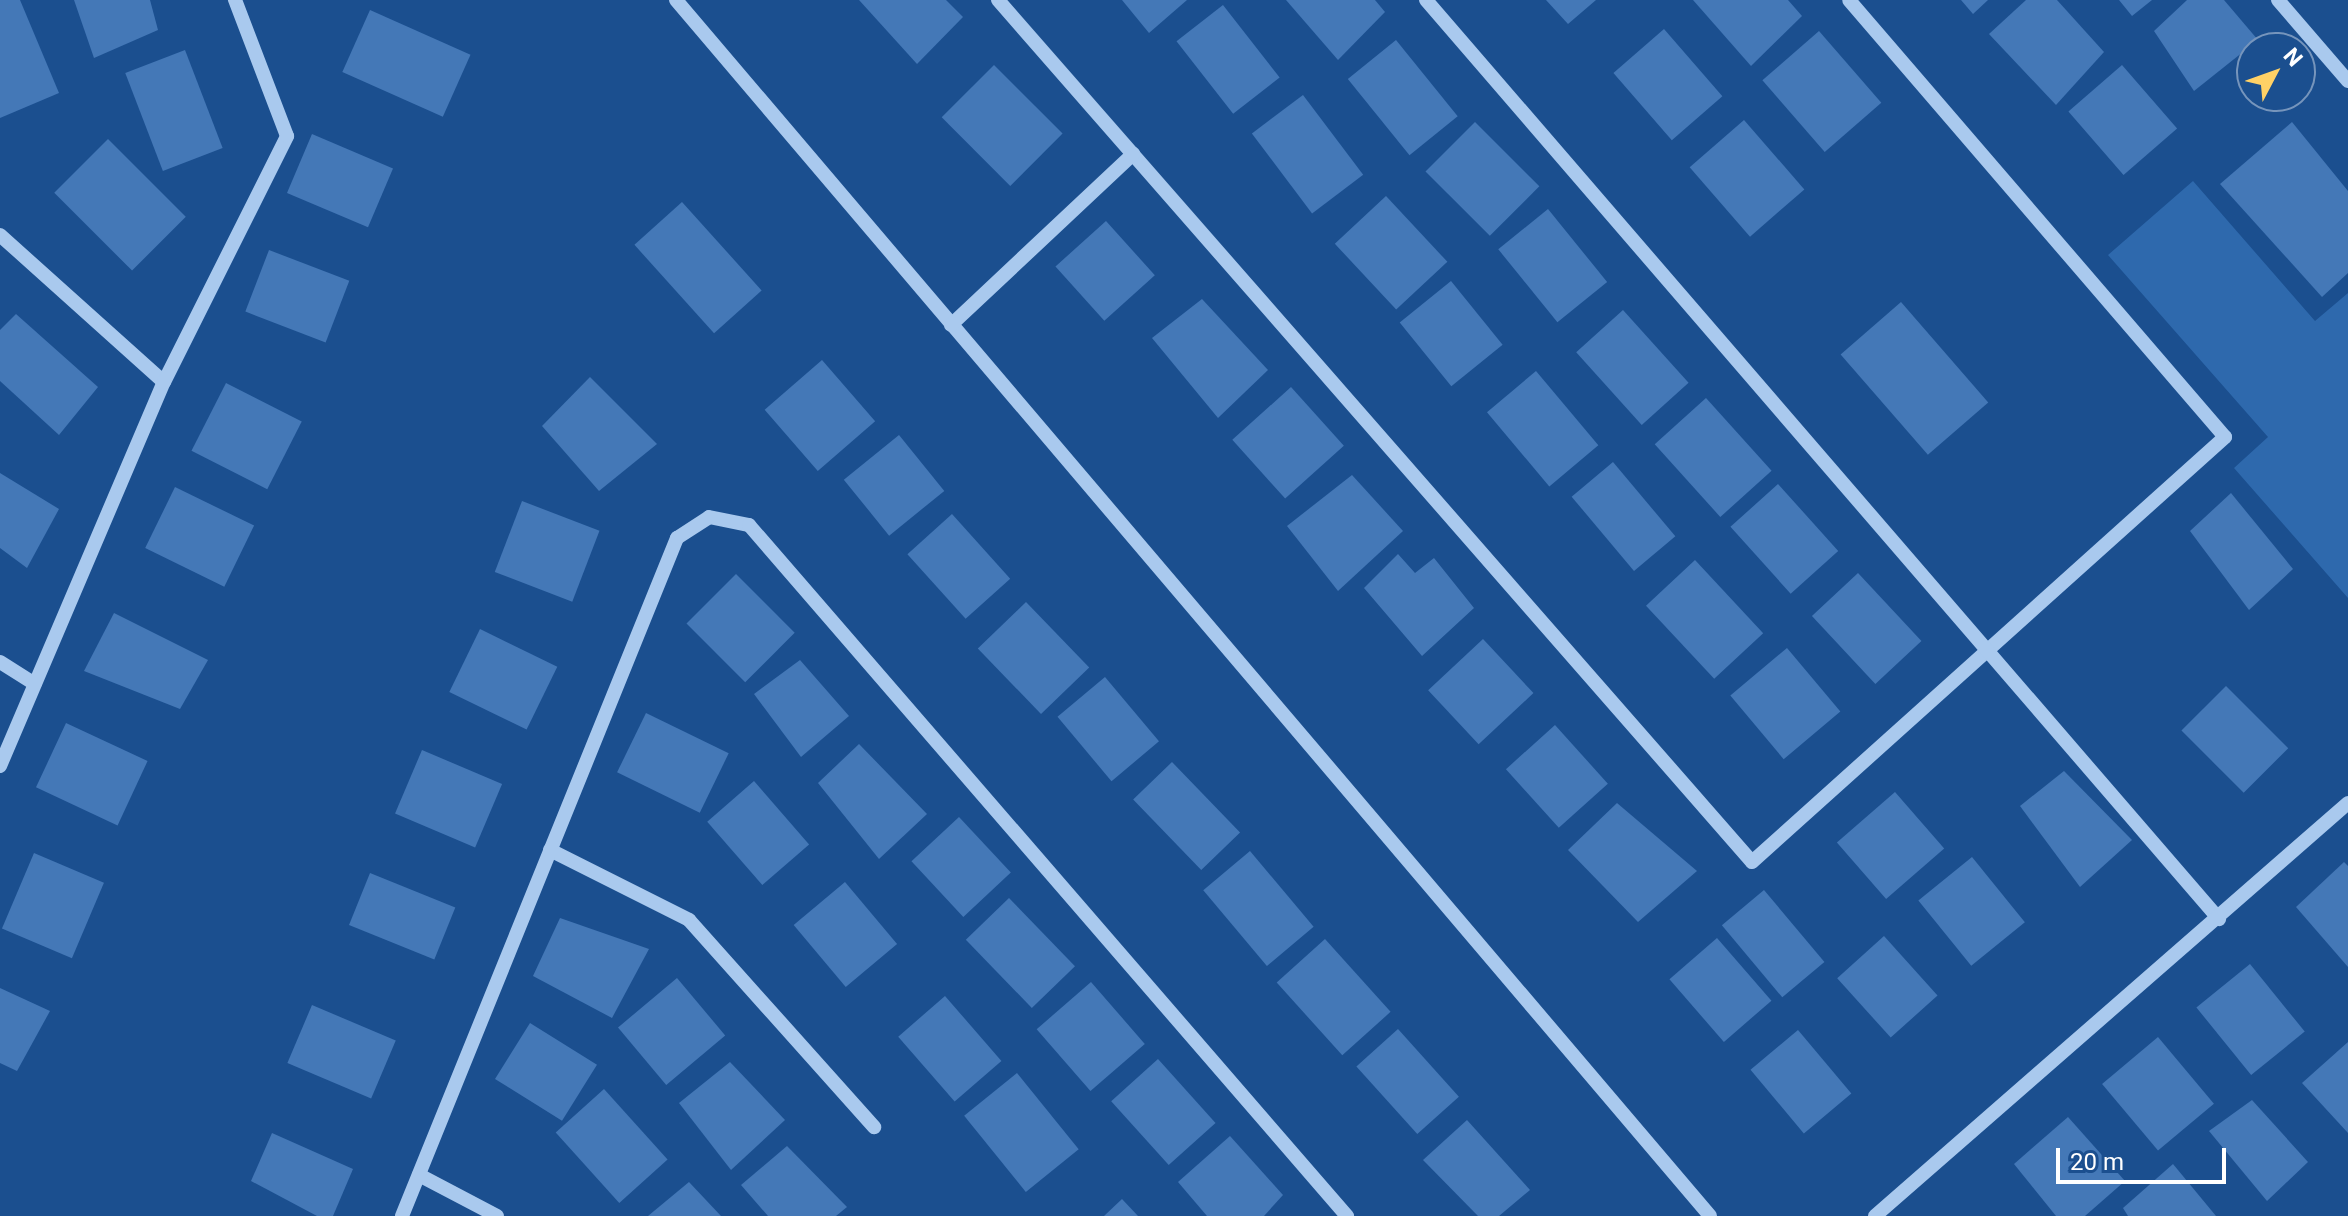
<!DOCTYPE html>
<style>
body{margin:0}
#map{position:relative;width:2348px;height:1216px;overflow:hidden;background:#1b4f8f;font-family:Roboto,sans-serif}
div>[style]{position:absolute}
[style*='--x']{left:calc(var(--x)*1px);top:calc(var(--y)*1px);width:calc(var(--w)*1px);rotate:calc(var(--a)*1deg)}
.green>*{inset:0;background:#2e69ad}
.building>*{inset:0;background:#4478b7;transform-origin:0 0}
.minor>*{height:14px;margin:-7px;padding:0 7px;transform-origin:7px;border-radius:7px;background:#a9c9ee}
span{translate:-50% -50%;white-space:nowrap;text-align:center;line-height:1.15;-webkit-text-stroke:7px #1b4f8f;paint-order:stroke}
.north{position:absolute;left:2236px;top:32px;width:80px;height:80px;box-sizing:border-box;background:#1b4f8f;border:2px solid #7695bc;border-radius:50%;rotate:49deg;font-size:22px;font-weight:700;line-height:32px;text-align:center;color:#fff}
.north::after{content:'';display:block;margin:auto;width:28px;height:36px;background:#ffd166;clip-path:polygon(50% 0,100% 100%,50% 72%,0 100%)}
.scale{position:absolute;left:2056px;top:1148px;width:170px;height:36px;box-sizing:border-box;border:4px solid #fff;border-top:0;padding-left:10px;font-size:24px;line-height:28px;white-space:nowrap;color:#fff;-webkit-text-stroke:6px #1b4f8f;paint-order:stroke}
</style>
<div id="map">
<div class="green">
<i style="clip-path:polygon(2193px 181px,2315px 321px,2348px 293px,2348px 598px,2234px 468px,2268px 437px,2108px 255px)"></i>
</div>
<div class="building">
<i style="clip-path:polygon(0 0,20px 0,59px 93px,0 118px)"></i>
<i style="clip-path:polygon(74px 0,150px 0,158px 30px,94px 58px)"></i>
<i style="clip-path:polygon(859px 0,946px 0,963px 17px,917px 64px)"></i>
<i style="clip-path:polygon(1122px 0,1187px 0,1149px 33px)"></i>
<i style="clip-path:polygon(1286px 0,1375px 0,1385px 12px,1338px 60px)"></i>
<i style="clip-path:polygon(1546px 0,1596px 0,1568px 24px)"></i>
<i style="clip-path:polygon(1693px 0,1788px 0,1802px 16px,1751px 66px)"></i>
<i style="clip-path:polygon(1961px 0,1988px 0,1973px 14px)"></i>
<i style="clip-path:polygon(2026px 0,2057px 0,2104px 52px,2056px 105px,1989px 34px)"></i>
<i style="clip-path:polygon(2119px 0,2152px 0,2132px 16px)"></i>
<i style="clip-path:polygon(2187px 0,2224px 0,2258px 40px,2194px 91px,2154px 31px)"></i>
<i style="left:1223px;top:5px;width:92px;height:59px;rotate:52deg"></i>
<i style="left:370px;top:10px;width:110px;height:68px;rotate:24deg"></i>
<i style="left:1664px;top:29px;width:89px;height:67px;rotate:49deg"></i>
<i style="left:1819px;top:31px;width:95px;height:75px;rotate:49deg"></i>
<i style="left:1396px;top:40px;width:98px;height:62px;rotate:51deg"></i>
<i style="left:185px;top:50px;width:105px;height:64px;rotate:69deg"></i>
<i style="left:994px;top:65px;width:97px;height:74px;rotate:45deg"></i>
<i style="left:2122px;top:65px;width:84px;height:71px;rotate:49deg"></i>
<i style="left:1303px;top:95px;width:100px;height:64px;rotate:53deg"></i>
<i style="left:1744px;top:120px;width:92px;height:72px;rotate:49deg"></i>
<i style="left:1475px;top:122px;width:91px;height:70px;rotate:45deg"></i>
<i style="clip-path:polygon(2292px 122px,2348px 191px,2348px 273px,2322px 297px,2220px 184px)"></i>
<i style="left:312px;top:134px;width:88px;height:64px;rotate:23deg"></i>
<i style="left:108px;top:139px;width:110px;height:76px;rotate:45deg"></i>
<i style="left:1386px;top:196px;width:90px;height:70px;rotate:47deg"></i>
<i style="left:682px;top:202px;width:119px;height:64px;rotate:48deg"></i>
<i style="left:1548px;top:209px;width:94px;height:64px;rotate:51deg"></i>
<i style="left:1106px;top:221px;width:73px;height:68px;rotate:48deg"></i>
<i style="left:269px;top:250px;width:86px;height:66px;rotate:21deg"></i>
<i style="left:1451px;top:281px;width:82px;height:66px;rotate:51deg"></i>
<i style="clip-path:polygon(1202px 299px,1268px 370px,1218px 418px,1152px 338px)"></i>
<i style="left:1901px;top:302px;width:133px;height:80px;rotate:49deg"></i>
<i style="left:1623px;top:310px;width:98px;height:63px;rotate:48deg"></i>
<i style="clip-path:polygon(16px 314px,98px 387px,59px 435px,0 381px,0 330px)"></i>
<i style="left:822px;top:360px;width:81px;height:76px;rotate:49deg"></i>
<i style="left:1536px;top:371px;width:97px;height:64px;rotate:50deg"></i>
<i style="clip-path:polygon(590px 377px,657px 444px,599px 491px,542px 426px)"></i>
<i style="left:226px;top:383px;width:85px;height:76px;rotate:27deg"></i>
<i style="left:1291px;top:387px;width:79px;height:79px;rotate:48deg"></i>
<i style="left:1706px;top:398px;width:98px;height:69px;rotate:48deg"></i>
<i style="left:899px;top:435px;width:72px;height:71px;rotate:51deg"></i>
<i style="left:1613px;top:462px;width:97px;height:54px;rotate:50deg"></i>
<i style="clip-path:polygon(0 473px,59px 509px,27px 568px,0 548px)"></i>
<i style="clip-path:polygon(1352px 475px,1403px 531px,1338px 591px,1287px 526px)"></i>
<i style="left:1778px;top:484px;width:90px;height:64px;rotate:48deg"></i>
<i style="left:175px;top:487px;width:88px;height:68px;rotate:26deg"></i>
<i style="clip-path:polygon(2231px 493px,2293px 569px,2249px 610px,2190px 531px)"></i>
<i style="left:522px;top:501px;width:83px;height:76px;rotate:21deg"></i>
<i style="left:952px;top:514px;width:87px;height:60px;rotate:48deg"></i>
<i style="clip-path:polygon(1398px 554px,1415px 573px,1434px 558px,1474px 608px,1422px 656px,1364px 588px)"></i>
<i style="left:1695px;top:560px;width:100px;height:67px;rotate:47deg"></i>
<i style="left:1858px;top:573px;width:93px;height:63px;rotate:47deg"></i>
<i style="left:736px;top:574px;width:83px;height:70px;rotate:45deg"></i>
<i style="left:1026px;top:602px;width:91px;height:67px;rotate:46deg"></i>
<i style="clip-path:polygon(114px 613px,208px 660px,180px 709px,84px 671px)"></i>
<i style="left:480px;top:629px;width:86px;height:70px;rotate:26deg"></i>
<i style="left:1483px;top:639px;width:74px;height:75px;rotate:47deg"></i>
<i style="left:1787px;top:648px;width:83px;height:74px;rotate:50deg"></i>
<i style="clip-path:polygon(800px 660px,849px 716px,801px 757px,754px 694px)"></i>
<i style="left:1105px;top:677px;width:84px;height:62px;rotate:50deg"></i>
<i style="left:2226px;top:686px;width:88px;height:63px;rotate:45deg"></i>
<i style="left:646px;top:713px;width:92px;height:66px;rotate:26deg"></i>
<i style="left:66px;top:723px;width:90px;height:71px;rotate:25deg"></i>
<i style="left:1555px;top:725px;width:79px;height:66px;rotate:48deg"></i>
<i style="clip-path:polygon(859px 744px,927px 814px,879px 859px,818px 783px)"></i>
<i style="left:422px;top:750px;width:87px;height:69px;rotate:23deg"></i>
<i style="left:1172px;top:762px;width:98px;height:54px;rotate:46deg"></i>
<i style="clip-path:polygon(2064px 771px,2132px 840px,2080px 887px,2020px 806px)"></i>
<i style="left:754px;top:781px;width:84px;height:62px;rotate:49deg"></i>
<i style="left:1895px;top:792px;width:75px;height:77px;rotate:49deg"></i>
<i style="clip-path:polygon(1617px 803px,1697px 871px,1638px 922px,1568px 850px)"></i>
<i style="left:959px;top:817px;width:76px;height:65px;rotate:47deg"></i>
<i style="left:1250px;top:851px;width:99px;height:61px;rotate:50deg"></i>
<i style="left:34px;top:853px;width:76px;height:82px;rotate:23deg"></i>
<i style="left:1972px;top:857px;width:84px;height:69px;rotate:51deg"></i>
<i style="clip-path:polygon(2344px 862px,2348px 866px,2348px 967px,2296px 907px)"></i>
<i style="left:370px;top:873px;width:92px;height:56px;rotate:22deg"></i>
<i style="left:845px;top:882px;width:81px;height:67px;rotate:50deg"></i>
<i style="left:1764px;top:890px;width:94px;height:55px;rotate:50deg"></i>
<i style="left:1009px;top:898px;width:95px;height:60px;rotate:46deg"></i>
<i style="clip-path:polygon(560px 918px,649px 949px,612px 1018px,533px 976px)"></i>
<i style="left:1884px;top:936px;width:80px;height:63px;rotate:48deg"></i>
<i style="left:1717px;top:938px;width:83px;height:63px;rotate:49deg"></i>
<i style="left:1325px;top:939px;width:98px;height:65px;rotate:48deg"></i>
<i style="left:2250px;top:964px;width:87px;height:69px;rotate:51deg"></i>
<i style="left:677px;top:978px;width:75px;height:77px;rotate:50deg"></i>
<i style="left:1091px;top:982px;width:82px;height:72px;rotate:49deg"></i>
<i style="clip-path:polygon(0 988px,50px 1011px,17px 1071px,0 1063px)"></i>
<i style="left:945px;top:996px;width:86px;height:62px;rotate:49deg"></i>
<i style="left:312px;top:1005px;width:91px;height:63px;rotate:23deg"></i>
<i style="left:530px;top:1023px;width:79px;height:66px;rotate:32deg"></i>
<i style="left:1398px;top:1029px;width:91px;height:56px;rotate:48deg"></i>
<i style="left:1798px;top:1030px;width:83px;height:62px;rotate:50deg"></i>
<i style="left:2158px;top:1037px;width:87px;height:73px;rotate:50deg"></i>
<i style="clip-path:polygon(2348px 1042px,2348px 1133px,2302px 1083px)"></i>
<i style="left:1158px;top:1059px;width:86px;height:63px;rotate:48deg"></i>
<i style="clip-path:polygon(730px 1062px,785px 1120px,731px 1170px,679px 1103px)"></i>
<i style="left:1017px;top:1073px;width:98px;height:68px;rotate:51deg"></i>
<i style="left:604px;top:1089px;width:95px;height:65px;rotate:48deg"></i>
<i style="clip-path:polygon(2252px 1100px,2308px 1162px,2267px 1201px,2209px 1131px)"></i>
<i style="clip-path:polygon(2068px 1117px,2125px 1181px,2085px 1216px,2056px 1216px,2014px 1164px)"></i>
<i style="clip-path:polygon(1467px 1120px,1530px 1190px,1499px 1216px,1478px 1216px,1423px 1160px)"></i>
<i style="clip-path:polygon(272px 1133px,353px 1169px,333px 1216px,317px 1216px,251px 1181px)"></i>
<i style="clip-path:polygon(1230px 1136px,1283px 1195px,1264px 1216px,1207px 1216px,1178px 1182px)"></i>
<i style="clip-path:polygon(787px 1146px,847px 1207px,836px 1216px,768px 1216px,741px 1185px)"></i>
<i style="clip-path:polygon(2173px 1164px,2216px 1216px,2128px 1216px,2123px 1208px)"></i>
<i style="clip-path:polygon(689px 1182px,721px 1216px,648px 1216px)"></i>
<i style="clip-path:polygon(1122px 1199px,1138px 1216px,1104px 1216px)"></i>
</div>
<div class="minor">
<i style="--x:676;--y:0;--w:1596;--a:49.62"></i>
<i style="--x:998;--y:0;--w:1145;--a:48.82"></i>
<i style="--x:1752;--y:862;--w:636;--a:-41.94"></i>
<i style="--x:2225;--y:437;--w:576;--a:-130.71"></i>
<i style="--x:1426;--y:0;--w:1214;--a:49.21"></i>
<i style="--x:2278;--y:0;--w:107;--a:49.2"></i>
<i style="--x:0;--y:235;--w:220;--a:41.9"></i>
<i style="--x:951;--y:325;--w:250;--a:-43.2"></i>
<i style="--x:0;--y:662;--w:41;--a:32.2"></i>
<i style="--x:0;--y:766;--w:418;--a:-66.9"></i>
<i style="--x:164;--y:382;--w:275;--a:-63.4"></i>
<i style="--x:287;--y:136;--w:146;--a:-110.9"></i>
<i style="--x:550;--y:850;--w:156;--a:26.7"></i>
<i style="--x:689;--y:920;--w:278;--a:48.2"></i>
<i style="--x:419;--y:1175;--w:88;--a:27.7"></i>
<i style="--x:402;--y:1216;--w:732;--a:-67.92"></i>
<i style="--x:677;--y:538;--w:38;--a:-33"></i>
<i style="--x:709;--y:517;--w:41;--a:11.3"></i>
<i style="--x:749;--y:525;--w:914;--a:49.13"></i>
<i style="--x:1875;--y:1216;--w:628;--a:-41.13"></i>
</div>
<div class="north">N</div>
<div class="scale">20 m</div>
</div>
